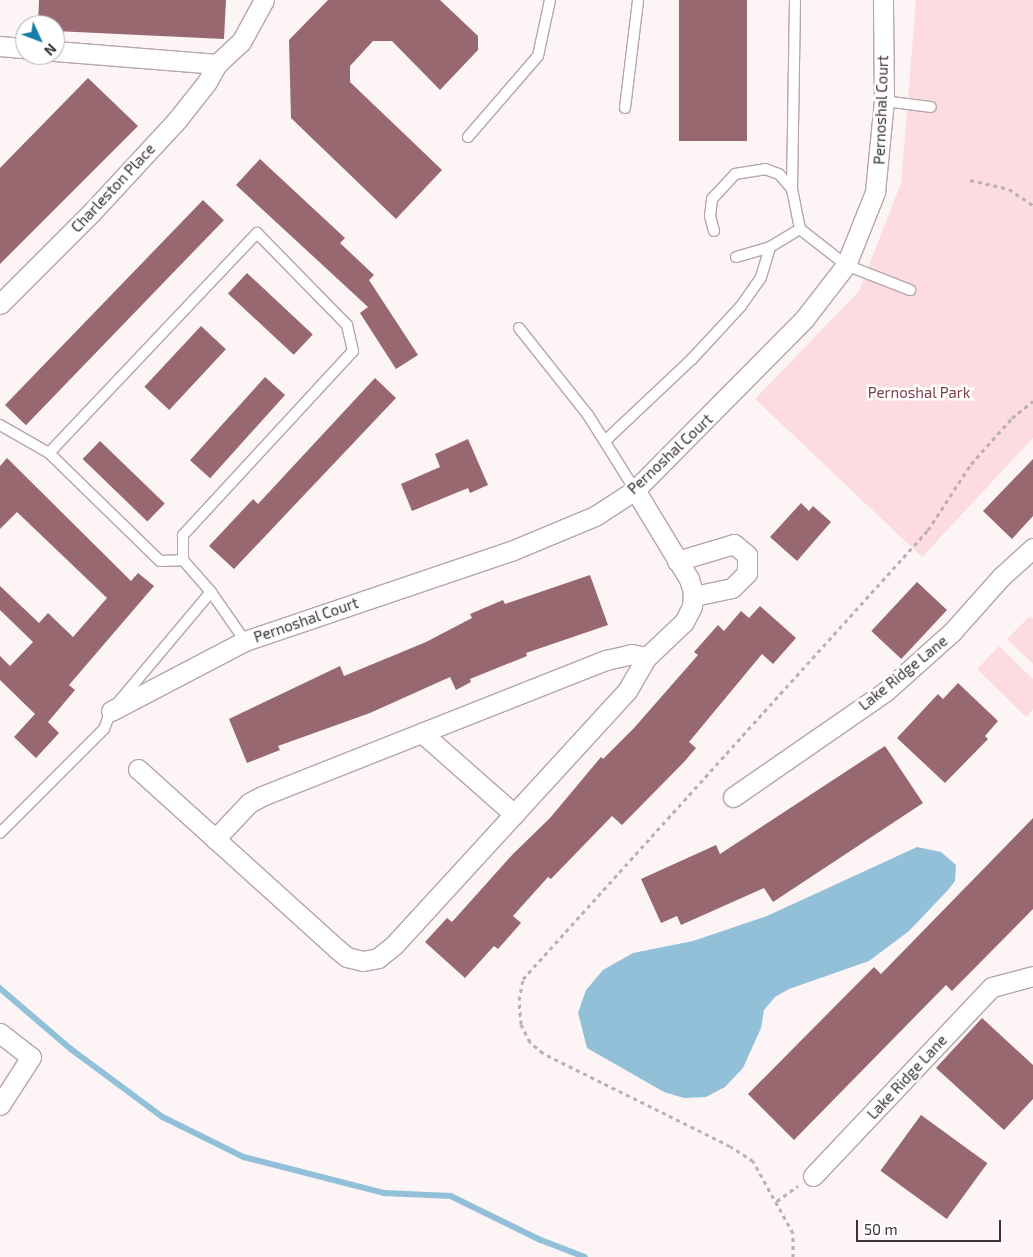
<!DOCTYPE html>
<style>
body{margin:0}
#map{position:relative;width:1033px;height:1257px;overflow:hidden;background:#fdf4f5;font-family:"Exo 2",sans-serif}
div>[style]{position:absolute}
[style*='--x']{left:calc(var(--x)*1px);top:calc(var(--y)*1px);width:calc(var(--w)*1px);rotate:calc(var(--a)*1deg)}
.green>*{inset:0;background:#fcdce0}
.water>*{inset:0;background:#91c0d8}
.stream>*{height:5.5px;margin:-2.75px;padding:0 2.75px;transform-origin:2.75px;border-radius:2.75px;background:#91c0d8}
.building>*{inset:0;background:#97686f;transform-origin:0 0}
.path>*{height:3px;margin-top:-1.5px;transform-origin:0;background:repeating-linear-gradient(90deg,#b9b0b1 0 4px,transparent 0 8px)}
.roads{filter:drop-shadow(1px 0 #b8a5a8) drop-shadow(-1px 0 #b8a5a8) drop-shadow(0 1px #b8a5a8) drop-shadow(0 -1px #b8a5a8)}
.service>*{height:10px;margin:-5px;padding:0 5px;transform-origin:5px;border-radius:5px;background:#fff}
.minor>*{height:19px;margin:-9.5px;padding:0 9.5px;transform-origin:9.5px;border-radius:9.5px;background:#fff}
span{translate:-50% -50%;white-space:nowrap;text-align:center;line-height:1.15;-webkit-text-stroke:5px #fff;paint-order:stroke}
.street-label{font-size:15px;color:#3a3233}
.park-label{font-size:15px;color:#7f3e4a}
.north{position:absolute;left:15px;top:15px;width:50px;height:50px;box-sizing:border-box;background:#fff;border:1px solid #b0adad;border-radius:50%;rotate:133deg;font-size:14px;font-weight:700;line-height:20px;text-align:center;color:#3a3233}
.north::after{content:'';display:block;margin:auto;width:18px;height:22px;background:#167fa9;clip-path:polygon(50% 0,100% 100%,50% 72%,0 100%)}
.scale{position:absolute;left:856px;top:1220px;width:145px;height:22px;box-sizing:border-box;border:2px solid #3a3233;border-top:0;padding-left:6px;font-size:15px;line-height:18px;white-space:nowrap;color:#3a3233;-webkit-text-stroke:4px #fff;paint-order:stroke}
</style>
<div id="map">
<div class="green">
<i style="clip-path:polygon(916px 0,1033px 0,1033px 438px,922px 557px,755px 399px,859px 291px,901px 183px)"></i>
<i style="clip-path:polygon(1030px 616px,1033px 619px,1033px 664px,1007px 639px)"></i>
<i style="clip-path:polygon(999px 646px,1033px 679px,1033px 709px,1026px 717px,977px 669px)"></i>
</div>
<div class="water">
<i style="clip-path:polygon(917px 847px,941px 852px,956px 865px,955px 881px,948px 890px,909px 931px,869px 961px,789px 989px,775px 997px,764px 1010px,761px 1028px,743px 1068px,725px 1087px,706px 1097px,684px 1098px,664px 1092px,587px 1048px,578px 1013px,586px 990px,603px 970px,633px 953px,693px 941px,767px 916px)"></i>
</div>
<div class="stream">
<i style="--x:0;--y:988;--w:94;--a:40.7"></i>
<i style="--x:71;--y:1049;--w:114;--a:36.5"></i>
<i style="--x:163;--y:1117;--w:90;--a:26.3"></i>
<i style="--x:244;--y:1157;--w:145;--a:14.4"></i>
<i style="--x:384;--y:1193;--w:67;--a:2.6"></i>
<i style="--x:451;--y:1196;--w:100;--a:26.1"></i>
<i style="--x:541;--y:1240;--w:47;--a:21.1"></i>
</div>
<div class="building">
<i style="clip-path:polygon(39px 0,226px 0,224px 39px,55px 31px,55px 25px,38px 25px)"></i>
<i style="clip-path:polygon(328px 0,440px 0,478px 36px,478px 50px,440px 90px,392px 41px,373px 41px,350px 66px,350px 82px,442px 170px,396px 219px,291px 118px,289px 40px)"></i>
<i style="left:679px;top:0;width:68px;height:141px"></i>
<i style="clip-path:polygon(88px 78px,138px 126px,0 264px,0 168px)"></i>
<i style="clip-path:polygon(260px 159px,345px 238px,340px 243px,374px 275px,369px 280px,418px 355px,396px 369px,360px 313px,368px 307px,236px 185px)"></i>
<i style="left:203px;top:200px;width:29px;height:285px;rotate:44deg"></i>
<i style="left:247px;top:273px;width:90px;height:28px;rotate:43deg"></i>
<i style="left:201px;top:326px;width:34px;height:83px;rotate:43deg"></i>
<i style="left:265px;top:377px;width:27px;height:112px;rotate:42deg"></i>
<i style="clip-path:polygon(375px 378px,396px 398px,234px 569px,209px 546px,253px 499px,258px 504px)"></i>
<i style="clip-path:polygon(468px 439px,488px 485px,470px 493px,468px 488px,412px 511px,401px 484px,440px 467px,435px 454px)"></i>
<i style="left:100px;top:441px;width:90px;height:25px;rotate:44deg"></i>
<i style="clip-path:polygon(7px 458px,131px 581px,138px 573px,154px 586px,69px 685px,75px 690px,48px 722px,59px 733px,36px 758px,14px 737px,35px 714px,0 680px,0 656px,10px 666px,33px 642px,0 610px,0 586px,39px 623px,48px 613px,73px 637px,107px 598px,17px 512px,0 529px,0 466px)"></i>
<i style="clip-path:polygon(1033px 459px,1033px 516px,1012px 539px,983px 511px)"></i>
<i style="clip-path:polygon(801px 503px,809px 511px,813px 506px,831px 522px,797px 561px,770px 537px)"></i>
<i style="clip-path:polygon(590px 575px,608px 625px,526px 653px,527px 656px,470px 679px,471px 682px,456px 690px,450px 677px,370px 713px,278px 746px,280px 750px,247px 763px,229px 719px,340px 666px,344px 676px,426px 642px,472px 618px,470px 614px,503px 600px,505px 604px)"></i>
<i style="left:917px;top:582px;width:41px;height:67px;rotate:43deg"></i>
<i style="clip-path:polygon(760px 606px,796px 638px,773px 664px,762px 654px,689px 742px,696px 748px,684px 762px,622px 825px,612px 816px,551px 879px,548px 877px,513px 916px,521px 923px,498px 949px,494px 946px,465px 978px,425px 942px,447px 918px,452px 922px,513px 854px,550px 818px,601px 757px,603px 759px,634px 728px,698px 655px,694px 652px,718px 625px,724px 631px,741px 611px,749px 618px)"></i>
<i style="clip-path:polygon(958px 683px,998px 721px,985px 736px,988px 739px,945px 783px,897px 738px,938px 694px,943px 699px)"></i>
<i style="clip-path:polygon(885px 746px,923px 803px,773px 902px,764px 888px,681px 925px,677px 916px,661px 923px,641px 879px,716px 845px,720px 854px)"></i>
<i style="clip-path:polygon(1033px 818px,1033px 909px,952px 991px,946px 985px,794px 1140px,748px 1094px,874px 967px,881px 974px)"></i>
<i style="clip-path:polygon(982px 1018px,1033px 1065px,1033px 1099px,1004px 1130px,936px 1068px)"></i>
<i style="left:921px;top:1115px;width:82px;height:69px;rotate:36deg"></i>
</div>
<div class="path">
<i style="--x:970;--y:180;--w:40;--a:13"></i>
<i style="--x:1009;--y:189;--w:29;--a:34"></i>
<i style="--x:777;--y:1201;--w:26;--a:-36"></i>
<i style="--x:793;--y:1257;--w:24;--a:-90"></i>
<i style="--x:793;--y:1233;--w:82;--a:-119.1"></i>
<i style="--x:753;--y:1161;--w:27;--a:-147"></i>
<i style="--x:730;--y:1146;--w:209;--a:-153.6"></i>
<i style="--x:543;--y:1053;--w:17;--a:-140"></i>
<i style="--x:530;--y:1042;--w:20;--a:-117"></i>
<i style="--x:521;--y:1024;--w:24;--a:-95"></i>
<i style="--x:519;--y:1000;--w:21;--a:-79"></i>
<i style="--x:523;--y:979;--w:605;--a:-47.95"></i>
<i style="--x:928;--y:530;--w:79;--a:-56.9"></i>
<i style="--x:971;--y:464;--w:62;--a:-48.3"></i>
<i style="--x:1012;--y:418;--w:27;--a:-39"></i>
</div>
<div class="roads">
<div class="service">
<i style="--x:795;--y:0;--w:189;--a:90.9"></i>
<i style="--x:792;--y:189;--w:41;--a:78.7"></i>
<i style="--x:884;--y:101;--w:47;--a:7.3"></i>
<i style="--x:625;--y:108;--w:109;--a:-83.1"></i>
<i style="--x:468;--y:137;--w:107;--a:-49.2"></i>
<i style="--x:538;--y:56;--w:57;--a:-77.9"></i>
<i style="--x:714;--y:231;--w:16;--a:-105"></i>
<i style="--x:710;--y:216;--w:17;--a:-83"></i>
<i style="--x:712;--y:199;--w:34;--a:-47"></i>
<i style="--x:735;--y:174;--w:30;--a:-9"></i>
<i style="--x:765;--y:169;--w:15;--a:20"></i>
<i style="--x:779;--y:174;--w:20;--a:49"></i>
<i style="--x:736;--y:257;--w:35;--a:-16"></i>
<i style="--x:519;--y:328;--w:111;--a:51.6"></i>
<i style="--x:588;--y:415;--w:89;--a:57.9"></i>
<i style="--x:0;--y:425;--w:56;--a:29.7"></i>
<i style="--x:49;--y:453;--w:155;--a:44.2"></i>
<i style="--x:160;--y:561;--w:23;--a:-2"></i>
<i style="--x:605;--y:441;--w:120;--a:-43.3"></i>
<i style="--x:692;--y:359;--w:72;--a:-47.2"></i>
<i style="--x:741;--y:306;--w:35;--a:-55"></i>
<i style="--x:761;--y:277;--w:31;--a:-73"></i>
<i style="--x:770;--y:247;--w:35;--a:-31"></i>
<i style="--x:800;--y:229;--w:58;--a:38"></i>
<i style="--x:846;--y:265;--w:69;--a:21.3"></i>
<i style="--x:49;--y:453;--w:303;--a:-46.6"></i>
<i style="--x:257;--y:233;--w:129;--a:45.6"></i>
<i style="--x:347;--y:325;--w:27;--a:77"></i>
<i style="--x:353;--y:351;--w:251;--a:132.7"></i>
<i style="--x:183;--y:535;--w:25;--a:90"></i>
<i style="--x:183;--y:560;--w:43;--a:48.8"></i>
<i style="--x:211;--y:592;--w:60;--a:55.2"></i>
<i style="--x:0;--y:833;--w:147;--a:-45"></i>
<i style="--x:104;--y:729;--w:19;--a:-69"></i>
<i style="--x:111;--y:711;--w:155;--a:-50"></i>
</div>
<div class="minor">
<i style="--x:0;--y:46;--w:25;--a:5"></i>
<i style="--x:55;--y:51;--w:163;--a:4.6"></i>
<i style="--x:217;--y:64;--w:33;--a:-43"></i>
<i style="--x:241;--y:42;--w:48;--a:-61.3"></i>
<i style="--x:0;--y:304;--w:129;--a:-45"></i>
<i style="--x:91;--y:213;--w:127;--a:-47.2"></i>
<i style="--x:177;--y:120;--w:48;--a:-51.7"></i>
<i style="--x:207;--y:82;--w:21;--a:-61"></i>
<i style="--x:677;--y:561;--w:59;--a:-16.6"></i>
<i style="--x:734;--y:544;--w:17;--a:40"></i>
<i style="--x:747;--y:555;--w:18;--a:90"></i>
<i style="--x:747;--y:573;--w:21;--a:135"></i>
<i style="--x:732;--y:588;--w:40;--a:168"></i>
<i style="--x:111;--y:711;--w:151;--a:-27.6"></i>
<i style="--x:245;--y:641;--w:281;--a:-18.7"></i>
<i style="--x:511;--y:551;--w:91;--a:-22.6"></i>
<i style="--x:595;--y:516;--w:48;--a:-33"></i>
<i style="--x:635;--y:490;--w:242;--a:-45.3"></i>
<i style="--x:805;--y:318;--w:67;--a:-52.3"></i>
<i style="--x:846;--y:265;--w:79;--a:-68.3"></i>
<i style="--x:875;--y:192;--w:91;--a:-84.4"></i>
<i style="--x:884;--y:101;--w:101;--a:-90.6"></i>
<i style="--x:422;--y:733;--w:123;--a:41.4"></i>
<i style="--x:138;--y:769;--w:268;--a:42.1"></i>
<i style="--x:337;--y:949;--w:13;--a:39"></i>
<i style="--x:347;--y:957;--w:16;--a:14"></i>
<i style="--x:363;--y:961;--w:15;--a:-11"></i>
<i style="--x:378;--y:958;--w:22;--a:-39"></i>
<i style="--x:395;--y:944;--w:343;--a:-47.5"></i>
<i style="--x:627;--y:691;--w:39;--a:-60"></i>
<i style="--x:733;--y:797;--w:186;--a:-34.7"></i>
<i style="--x:886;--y:691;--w:89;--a:-41.8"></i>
<i style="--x:952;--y:632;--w:74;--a:-48.3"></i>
<i style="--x:1001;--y:577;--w:43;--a:-42.2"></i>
<i style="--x:215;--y:839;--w:50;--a:-46.6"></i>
<i style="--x:249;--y:803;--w:15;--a:-28"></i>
<i style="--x:262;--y:796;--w:370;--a:-21.6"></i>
<i style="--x:606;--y:660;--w:26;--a:-13"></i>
<i style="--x:631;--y:654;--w:16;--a:11"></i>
<i style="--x:647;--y:657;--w:51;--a:-43.4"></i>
<i style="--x:684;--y:622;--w:18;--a:-63"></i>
<i style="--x:692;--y:606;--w:14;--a:-86"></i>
<i style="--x:693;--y:592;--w:14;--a:-107"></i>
<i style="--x:689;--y:579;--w:104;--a:-121.2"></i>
<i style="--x:0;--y:1033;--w:39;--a:38"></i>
<i style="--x:31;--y:1057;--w:57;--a:122.9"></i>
<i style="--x:813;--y:1176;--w:260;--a:-46.6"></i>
<i style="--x:992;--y:987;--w:42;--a:-15"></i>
</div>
</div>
<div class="street-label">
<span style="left:881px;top:110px;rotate:-88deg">Pernoshal Court</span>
<span style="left:113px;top:188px;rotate:-47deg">Charleston Place</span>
<span style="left:670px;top:454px;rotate:-43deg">Pernoshal Court</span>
<span style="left:306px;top:620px;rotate:-19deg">Pernoshal Court</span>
<span style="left:903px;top:673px;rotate:-39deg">Lake Ridge Lane</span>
<span style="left:907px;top:1077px;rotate:-47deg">Lake Ridge Lane</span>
</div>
<div class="park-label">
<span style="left:919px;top:393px">Pernoshal Park</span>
</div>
<div class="north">N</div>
<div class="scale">50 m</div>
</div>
